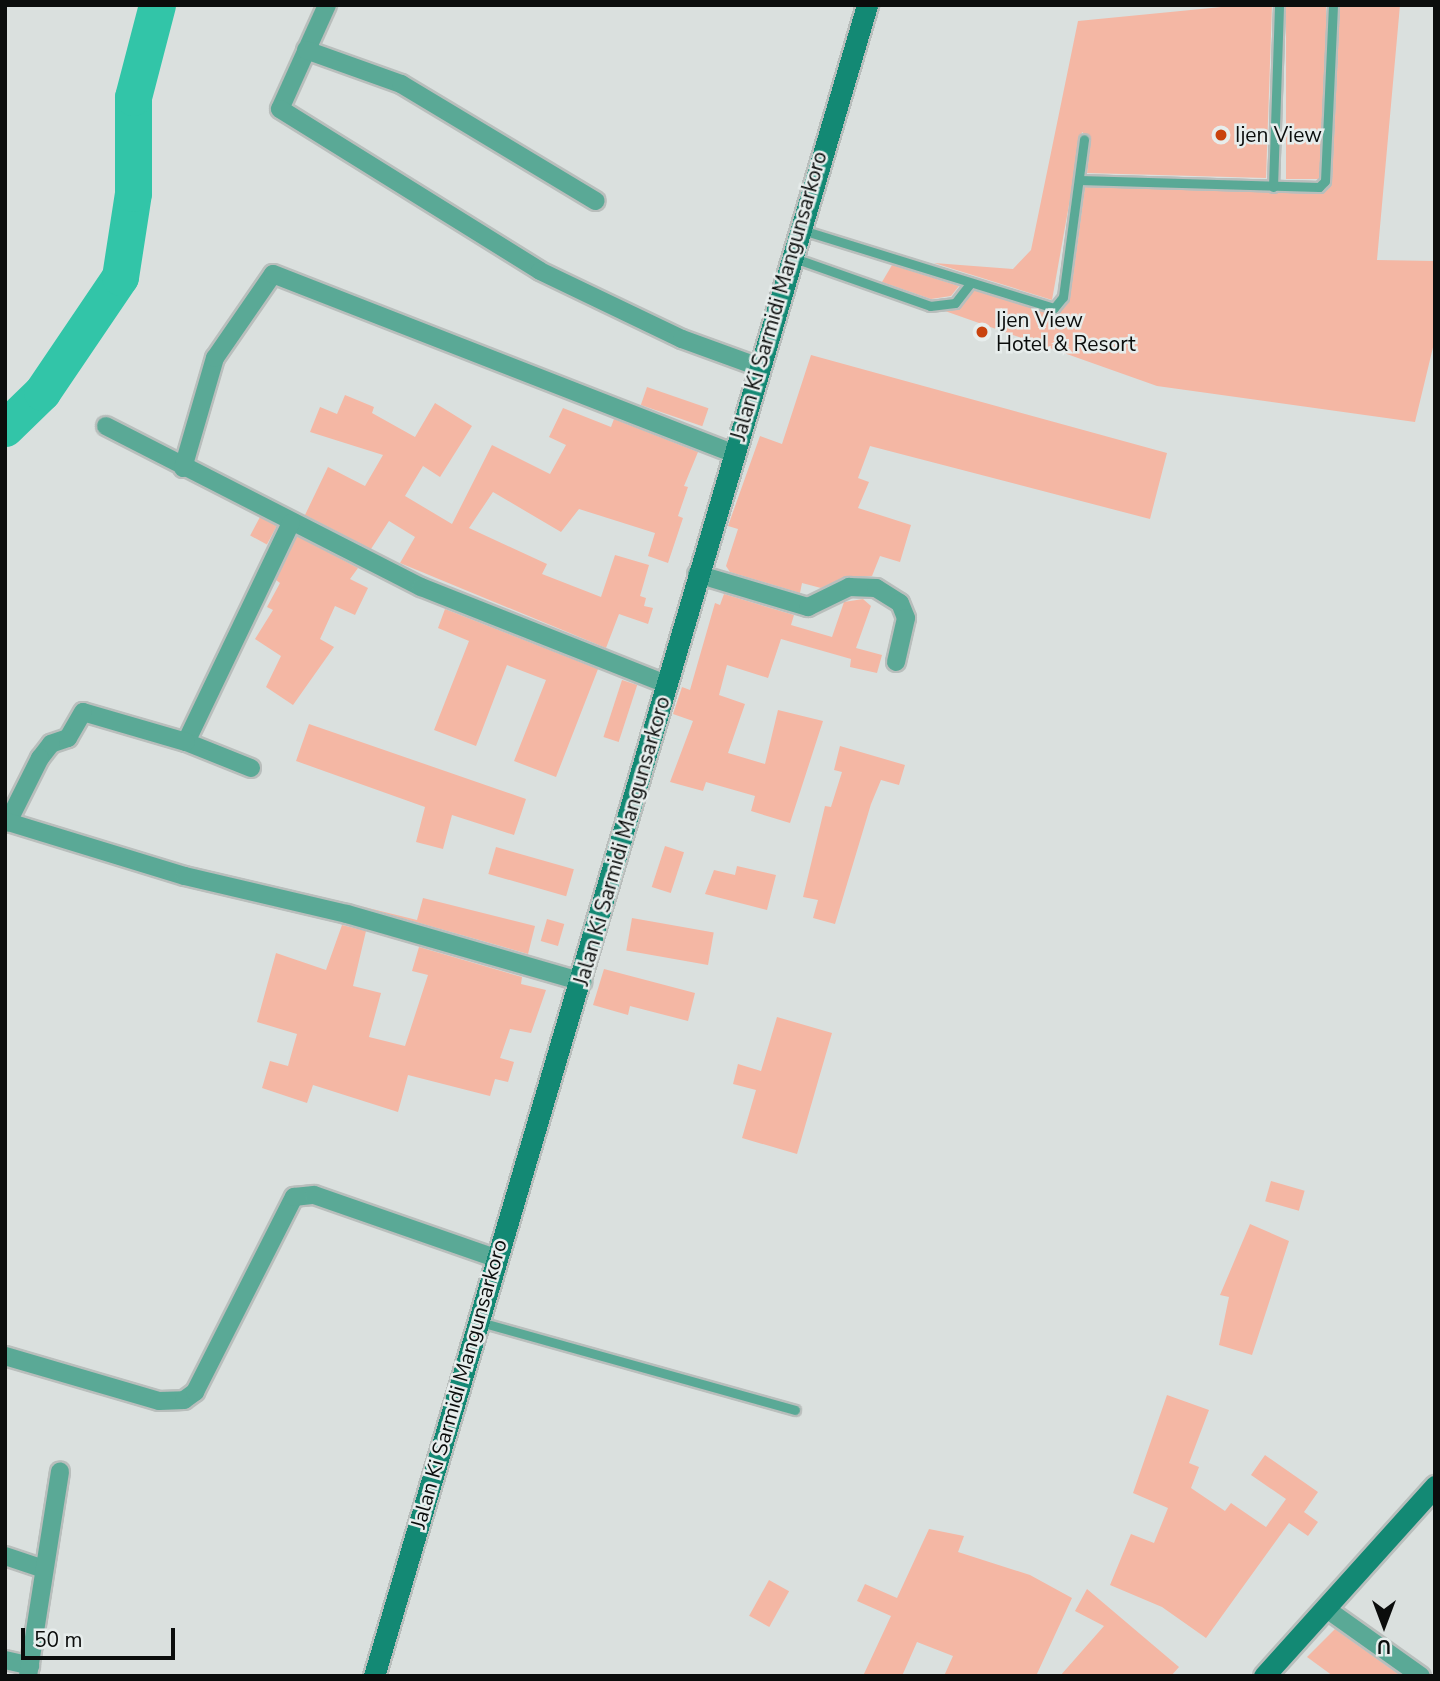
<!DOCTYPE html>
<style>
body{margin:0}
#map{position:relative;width:1440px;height:1681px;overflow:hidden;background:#dae0de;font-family:"Nunito Sans",sans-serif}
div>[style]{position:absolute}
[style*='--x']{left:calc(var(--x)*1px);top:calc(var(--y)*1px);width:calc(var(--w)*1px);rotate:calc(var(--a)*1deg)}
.river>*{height:37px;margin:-18.5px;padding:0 18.5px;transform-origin:18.5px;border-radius:18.5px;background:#32c5a8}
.building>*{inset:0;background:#f4b7a4;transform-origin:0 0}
.roads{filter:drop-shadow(2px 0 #b9bebc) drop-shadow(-2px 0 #b9bebc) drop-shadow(0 2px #b9bebc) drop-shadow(0 -2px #b9bebc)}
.service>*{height:9px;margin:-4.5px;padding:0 4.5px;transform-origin:4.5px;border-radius:4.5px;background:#5aa996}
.minor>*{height:18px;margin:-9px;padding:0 9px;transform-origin:9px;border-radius:9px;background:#5aa996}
.secondary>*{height:21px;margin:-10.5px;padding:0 10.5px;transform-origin:10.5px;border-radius:10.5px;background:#138974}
.dots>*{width:19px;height:19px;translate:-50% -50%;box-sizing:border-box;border:4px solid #e7edec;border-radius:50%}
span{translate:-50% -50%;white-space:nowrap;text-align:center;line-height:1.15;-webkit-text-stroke:5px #e7edec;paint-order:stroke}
.poi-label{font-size:21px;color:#0b0d0c}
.left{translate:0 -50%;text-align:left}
.street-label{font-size:21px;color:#0b0d0c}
.frame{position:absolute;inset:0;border:7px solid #0b0d0c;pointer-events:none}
.north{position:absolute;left:1349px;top:1590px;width:70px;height:70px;-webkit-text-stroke:5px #e7edec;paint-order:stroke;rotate:180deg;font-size:19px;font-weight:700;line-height:28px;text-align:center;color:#0b0d0c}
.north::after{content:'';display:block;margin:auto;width:24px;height:32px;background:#0b0d0c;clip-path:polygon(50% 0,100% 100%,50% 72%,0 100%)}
.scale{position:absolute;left:21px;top:1628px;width:154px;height:32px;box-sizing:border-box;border:4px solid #0b0d0c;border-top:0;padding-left:9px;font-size:21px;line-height:24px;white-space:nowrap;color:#0b0d0c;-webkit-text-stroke:5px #e7edec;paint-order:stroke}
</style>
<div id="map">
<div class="river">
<i style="--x:5;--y:428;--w:52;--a:-44.2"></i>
<i style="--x:42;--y:392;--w:139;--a:-55.9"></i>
<i style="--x:120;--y:277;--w:85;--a:-81.2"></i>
<i style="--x:133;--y:193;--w:96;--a:-90"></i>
<i style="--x:133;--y:97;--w:95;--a:-75.4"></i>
</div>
<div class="building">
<i style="clip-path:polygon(1242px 5px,1272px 5px,1266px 178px,1087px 173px,1091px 139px,1082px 132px,1052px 300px,934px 263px,1013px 269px,1031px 250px,1078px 21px)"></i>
<i style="left:1286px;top:5px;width:40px;height:174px"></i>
<i style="clip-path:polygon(1340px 5px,1400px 5px,1377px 260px,1435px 261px,1435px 339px,1415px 422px,1157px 386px,945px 311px,960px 308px,974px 290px,1059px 313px,1070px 298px,1085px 187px,1324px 192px,1332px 181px)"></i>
<i style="clip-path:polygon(892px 265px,959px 286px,951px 296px,931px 299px,882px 282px)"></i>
<i style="clip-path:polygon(811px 355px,1167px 453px,1150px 519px,870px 446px,858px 478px,869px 482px,858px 508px,911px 525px,900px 562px,880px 556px,872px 576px,845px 577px,821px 588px,802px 583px,800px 593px,730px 572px,726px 566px,738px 529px,728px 526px,760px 436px,782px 444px)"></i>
<i style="left:647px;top:387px;width:65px;height:19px;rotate:19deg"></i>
<i style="clip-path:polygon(345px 395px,374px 407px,372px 413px,415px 437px,435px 403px,472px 426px,440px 477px,423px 466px,405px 496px,452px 524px,492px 445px,550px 474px,566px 445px,549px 437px,563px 408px,611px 427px,614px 419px,698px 452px,684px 486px,688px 487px,678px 516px,683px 518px,668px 563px,648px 556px,655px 533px,579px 509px,561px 532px,493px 492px,469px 528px,547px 564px,542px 574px,601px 597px,615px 555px,649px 565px,640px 596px,646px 598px,644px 606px,653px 608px,648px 624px,619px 614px,606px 648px,400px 563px,415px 537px,389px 521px,371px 549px,305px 515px,328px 467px,365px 486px,383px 455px,310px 432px,320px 407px,337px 414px)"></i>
<i style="left:260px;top:517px;width:19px;height:21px;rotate:28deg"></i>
<i style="clip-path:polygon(297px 536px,358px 568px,350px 579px,368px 588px,355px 615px,335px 606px,320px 639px,334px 647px,293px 705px,266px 687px,281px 656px,255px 639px,273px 610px,267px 607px,280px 583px,276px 580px)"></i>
<i style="clip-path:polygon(724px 594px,794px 615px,791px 625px,832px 637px,844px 602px,863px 599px,871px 606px,856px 648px,882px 655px,877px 673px,850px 667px,851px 659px,781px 639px,768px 678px,727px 665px,719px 695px,745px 704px,728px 753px,765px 764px,778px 710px,823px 721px,790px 823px,751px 811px,755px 796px,706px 782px,703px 791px,670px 782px,693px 721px,673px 714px,682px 687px,690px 690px,715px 603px,720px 605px)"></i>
<i style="clip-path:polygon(445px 609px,598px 669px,556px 777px,514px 761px,546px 680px,507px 665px,476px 746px,434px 730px,469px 641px,438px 628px)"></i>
<i style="left:622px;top:680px;width:16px;height:60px;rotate:18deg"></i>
<i style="clip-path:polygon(309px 724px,526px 799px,514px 835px,452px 815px,443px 849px,416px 842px,425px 807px,296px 761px)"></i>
<i style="clip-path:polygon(840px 746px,905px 765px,899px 785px,881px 780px,871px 804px,835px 924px,813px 918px,818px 900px,803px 897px,825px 806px,831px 807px,842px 772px,834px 770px)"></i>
<i style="left:665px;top:846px;width:20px;height:43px;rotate:18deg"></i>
<i style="left:496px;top:847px;width:81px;height:28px;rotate:16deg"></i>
<i style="clip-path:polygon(737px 866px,776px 875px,767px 910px,705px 894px,714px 870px,735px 875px)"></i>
<i style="clip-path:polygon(423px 898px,535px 926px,528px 954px,356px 905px,417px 920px)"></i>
<i style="left:632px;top:918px;width:83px;height:33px;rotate:10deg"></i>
<i style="left:547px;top:919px;width:18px;height:23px;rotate:16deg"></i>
<i style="clip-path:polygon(342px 925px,366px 931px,353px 986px,381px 993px,369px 1037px,405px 1046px,428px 975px,412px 971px,419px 947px,522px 977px,521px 984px,546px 990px,531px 1033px,510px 1029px,500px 1058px,514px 1062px,508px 1082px,495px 1079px,490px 1096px,408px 1075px,398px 1112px,313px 1085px,307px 1103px,262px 1088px,270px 1061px,288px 1066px,297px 1034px,257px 1022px,276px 953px,326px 970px)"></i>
<i style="clip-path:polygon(604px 969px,695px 993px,688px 1021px,630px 1006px,628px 1015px,593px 1005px)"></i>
<i style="clip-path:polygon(777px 1017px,832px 1033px,797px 1154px,742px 1138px,756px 1090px,733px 1084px,738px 1064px,761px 1071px)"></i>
<i style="left:1271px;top:1181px;width:35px;height:21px;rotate:16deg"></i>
<i style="clip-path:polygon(1250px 1224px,1289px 1241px,1252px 1355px,1219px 1345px,1229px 1297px,1220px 1295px)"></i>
<i style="clip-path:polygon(1167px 1395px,1209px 1410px,1189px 1463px,1199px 1467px,1191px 1488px,1225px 1511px,1231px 1503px,1266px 1527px,1286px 1499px,1251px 1475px,1265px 1455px,1318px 1492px,1304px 1512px,1318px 1522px,1308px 1536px,1289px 1523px,1206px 1638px,1162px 1607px,1110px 1585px,1131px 1534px,1154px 1543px,1168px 1508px,1133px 1493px)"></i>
<i style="clip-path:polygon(929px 1529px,964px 1536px,958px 1552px,1030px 1575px,1072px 1598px,1036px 1676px,944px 1676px,953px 1656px,917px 1642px,902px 1676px,863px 1676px,891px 1616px,857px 1601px,865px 1584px,897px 1598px)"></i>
<i style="left:769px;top:1580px;width:23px;height:41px;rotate:29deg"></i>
<i style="clip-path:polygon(1087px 1589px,1179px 1667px,1171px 1676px,1060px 1676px,1104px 1626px,1075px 1611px)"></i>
<i style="clip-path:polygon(1335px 1629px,1401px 1676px,1333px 1676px,1307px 1657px)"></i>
</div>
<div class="roads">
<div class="service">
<i style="--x:1079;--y:180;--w:240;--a:1.7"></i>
<i style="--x:1319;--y:187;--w:8;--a:-45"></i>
<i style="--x:1325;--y:181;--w:176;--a:-87.4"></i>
<i style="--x:1273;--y:187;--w:182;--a:-88.1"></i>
<i style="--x:799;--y:229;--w:267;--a:17.2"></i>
<i style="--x:1054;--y:308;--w:14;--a:-51"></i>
<i style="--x:1063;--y:297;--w:159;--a:-82.4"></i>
<i style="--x:794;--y:258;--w:144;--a:19.4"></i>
<i style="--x:930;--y:306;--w:25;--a:-7"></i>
<i style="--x:955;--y:303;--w:24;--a:-52"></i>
<i style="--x:480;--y:1322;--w:327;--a:15.6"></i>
</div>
<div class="minor">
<i style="--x:327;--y:5;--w:114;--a:114.3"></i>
<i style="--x:280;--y:109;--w:306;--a:31.9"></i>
<i style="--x:540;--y:271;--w:157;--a:25.6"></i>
<i style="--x:682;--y:339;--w:82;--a:20"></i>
<i style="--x:306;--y:50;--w:101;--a:19.7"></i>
<i style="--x:401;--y:84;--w:227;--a:31"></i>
<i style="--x:106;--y:426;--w:354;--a:27.1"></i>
<i style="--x:421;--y:587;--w:264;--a:21.6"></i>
<i style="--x:183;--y:468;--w:115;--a:-73.8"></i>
<i style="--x:215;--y:358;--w:102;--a:-55.4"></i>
<i style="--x:273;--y:274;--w:494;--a:21.3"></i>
<i style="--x:697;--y:574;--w:116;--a:16.6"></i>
<i style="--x:808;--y:607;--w:46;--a:-26"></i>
<i style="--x:849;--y:587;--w:27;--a:2"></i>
<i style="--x:876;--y:588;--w:28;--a:32"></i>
<i style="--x:900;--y:603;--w:16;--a:68"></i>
<i style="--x:906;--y:618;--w:45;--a:102.8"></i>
<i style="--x:186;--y:742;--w:243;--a:-64.4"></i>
<i style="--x:251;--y:768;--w:70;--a:-158.2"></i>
<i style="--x:186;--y:742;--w:107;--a:-163.8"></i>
<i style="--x:83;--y:712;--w:30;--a:120"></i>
<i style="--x:68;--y:738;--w:18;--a:161"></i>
<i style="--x:51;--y:744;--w:18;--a:128"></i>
<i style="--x:40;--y:758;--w:72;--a:116.6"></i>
<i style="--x:8;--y:822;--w:185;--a:17"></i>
<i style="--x:185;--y:876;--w:166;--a:13.2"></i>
<i style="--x:347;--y:914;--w:245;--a:16.1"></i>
<i style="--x:5;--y:1356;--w:160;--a:16.3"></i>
<i style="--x:159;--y:1401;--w:25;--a:-2"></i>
<i style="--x:184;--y:1400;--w:14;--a:-36"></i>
<i style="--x:195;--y:1392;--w:219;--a:-63.1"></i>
<i style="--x:294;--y:1197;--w:20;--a:-6"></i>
<i style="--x:314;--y:1195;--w:192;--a:19.2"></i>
<i style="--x:5;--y:1556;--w:41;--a:18.4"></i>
<i style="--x:1328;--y:1610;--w:114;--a:35.4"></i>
<i style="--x:5;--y:1660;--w:26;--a:13"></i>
<i style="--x:28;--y:1676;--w:207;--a:-81.1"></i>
</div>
<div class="secondary">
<i style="--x:374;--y:1676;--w:1742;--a:-73.56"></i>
<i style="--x:1264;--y:1676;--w:256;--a:-48"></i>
</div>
</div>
<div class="dots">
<i style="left:1221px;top:135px;background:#c9420d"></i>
<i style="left:982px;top:332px;background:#c9420d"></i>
</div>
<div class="poi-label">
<span class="left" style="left:1235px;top:135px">Ijen View</span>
<span class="left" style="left:996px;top:332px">Ijen View<br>Hotel &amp; Resort</span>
</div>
<div class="street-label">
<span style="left:779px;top:296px;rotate:-74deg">Jalan Ki Sarmidi Mangunsarkoro</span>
<span style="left:622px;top:841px;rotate:-74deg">Jalan Ki Sarmidi Mangunsarkoro</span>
<span style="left:459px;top:1384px;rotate:-74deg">Jalan Ki Sarmidi Mangunsarkoro</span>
</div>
<div class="frame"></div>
<div class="north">U</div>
<div class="scale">50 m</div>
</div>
